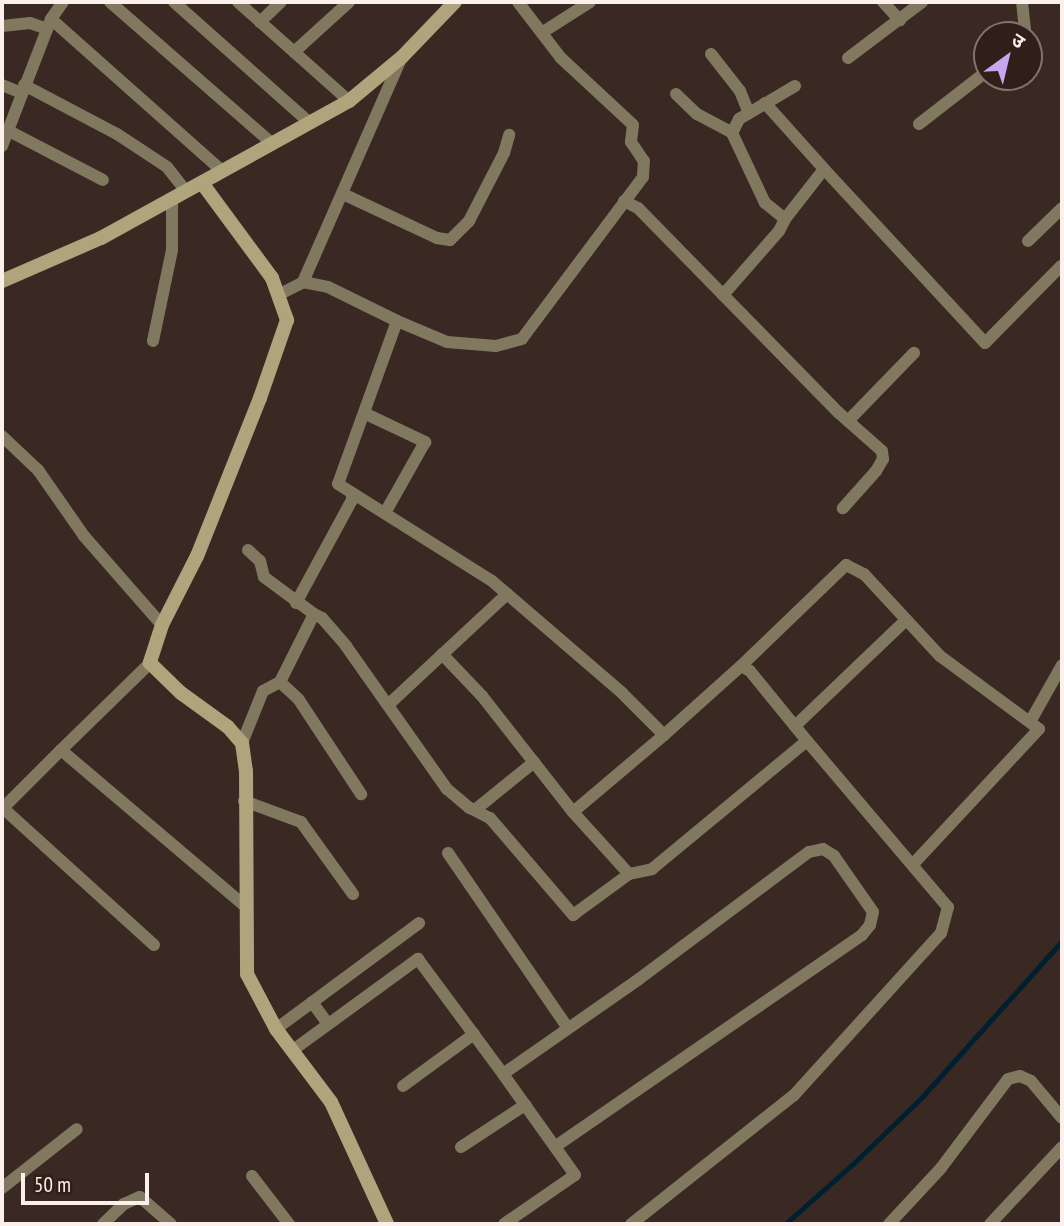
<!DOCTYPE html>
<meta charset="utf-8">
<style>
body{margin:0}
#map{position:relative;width:1064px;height:1226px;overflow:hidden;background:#3a2923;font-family:"PT Sans Narrow","Noto Sans Devanagari",sans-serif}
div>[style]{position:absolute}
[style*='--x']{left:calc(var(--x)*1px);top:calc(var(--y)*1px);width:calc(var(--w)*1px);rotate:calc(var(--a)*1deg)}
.stream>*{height:5px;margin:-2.5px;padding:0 2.5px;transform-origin:2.5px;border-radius:2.5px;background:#002030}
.street>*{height:12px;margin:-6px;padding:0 6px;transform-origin:6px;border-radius:6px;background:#807960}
.secondary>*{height:14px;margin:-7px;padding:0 7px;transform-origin:7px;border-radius:7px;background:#afa47b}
span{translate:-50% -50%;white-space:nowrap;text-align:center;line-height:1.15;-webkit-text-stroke:6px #301f19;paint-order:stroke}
.frame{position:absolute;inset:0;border:4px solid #fcf0ec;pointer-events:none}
.north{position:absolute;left:973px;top:21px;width:70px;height:70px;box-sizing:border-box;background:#301f19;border:2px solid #82736d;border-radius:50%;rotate:34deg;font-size:19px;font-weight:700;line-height:28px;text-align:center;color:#fcf0ec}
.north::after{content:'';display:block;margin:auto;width:24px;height:32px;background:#c8a6ef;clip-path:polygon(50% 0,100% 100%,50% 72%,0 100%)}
.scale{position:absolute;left:21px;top:1173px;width:128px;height:32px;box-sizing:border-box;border:4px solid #fcf0ec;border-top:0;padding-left:9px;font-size:21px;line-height:24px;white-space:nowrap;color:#fcf0ec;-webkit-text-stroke:5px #301f19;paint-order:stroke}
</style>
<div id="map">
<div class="stream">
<i style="--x:785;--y:1224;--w:94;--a:-41.5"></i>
<i style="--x:855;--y:1162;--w:92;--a:-44.1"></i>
<i style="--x:921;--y:1098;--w:211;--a:-48.1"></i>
</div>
<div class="street">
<i style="--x:110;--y:2;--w:216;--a:41.1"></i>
<i style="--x:174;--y:2;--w:182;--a:41.7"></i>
<i style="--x:238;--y:2;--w:149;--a:41.7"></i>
<i style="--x:518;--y:2;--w:71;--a:52.5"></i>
<i style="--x:561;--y:58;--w:98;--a:42.9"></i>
<i style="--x:633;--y:125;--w:17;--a:97"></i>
<i style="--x:631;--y:142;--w:23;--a:56"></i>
<i style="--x:644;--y:161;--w:16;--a:94"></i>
<i style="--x:643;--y:177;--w:202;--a:126.8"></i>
<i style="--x:522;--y:339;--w:27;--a:165"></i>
<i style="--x:496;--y:346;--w:49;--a:-175.3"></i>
<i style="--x:447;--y:342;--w:54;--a:-157.2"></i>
<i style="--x:397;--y:321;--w:173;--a:109.9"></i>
<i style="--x:338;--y:484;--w:182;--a:32.2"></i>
<i style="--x:492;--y:581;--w:172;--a:40.7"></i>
<i style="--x:622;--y:693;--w:59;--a:45"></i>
<i style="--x:664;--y:735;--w:103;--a:-41.9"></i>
<i style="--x:741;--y:666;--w:10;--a:29"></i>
<i style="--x:750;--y:671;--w:90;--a:50.8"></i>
<i style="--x:883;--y:2;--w:25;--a:47"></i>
<i style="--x:51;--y:19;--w:229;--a:41.6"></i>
<i style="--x:260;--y:22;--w:29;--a:-44"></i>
<i style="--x:2;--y:26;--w:28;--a:-6"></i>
<i style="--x:30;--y:23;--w:18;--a:19"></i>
<i style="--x:543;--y:32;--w:56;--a:-32.6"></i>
<i style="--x:1022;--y:35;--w:6;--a:-59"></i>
<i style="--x:1025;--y:30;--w:28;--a:-96"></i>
<i style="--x:294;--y:52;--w:74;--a:-42.3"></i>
<i style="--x:711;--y:54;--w:47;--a:51.9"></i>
<i style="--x:740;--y:91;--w:24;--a:68"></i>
<i style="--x:848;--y:58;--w:93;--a:-37.1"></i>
<i style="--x:2;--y:85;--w:22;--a:22"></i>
<i style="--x:24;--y:85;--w:105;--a:27.8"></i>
<i style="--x:117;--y:134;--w:60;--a:33.4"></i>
<i style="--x:167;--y:167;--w:31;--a:52"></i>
<i style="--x:676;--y:94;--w:29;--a:44"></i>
<i style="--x:697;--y:114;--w:40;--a:28"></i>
<i style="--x:765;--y:103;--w:89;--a:48.2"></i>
<i style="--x:919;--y:124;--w:86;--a:-37.9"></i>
<i style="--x:7;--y:130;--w:108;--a:27.5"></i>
<i style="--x:2;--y:146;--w:136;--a:-68.9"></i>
<i style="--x:51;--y:19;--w:21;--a:-55"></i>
<i style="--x:343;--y:194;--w:104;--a:25.1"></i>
<i style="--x:437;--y:238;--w:13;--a:9"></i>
<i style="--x:450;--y:240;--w:27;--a:-45"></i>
<i style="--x:469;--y:221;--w:76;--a:-62.8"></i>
<i style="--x:504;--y:153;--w:19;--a:-74"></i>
<i style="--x:624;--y:201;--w:16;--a:27"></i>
<i style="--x:638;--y:208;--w:287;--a:45.6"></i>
<i style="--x:839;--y:413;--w:57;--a:41.5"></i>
<i style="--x:882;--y:451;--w:8;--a:83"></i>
<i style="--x:883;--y:459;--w:14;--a:120"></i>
<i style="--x:876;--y:471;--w:50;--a:131.7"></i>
<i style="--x:785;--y:219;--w:26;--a:-141"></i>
<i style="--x:765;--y:203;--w:77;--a:-115.2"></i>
<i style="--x:732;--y:133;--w:16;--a:-63"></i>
<i style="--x:739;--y:119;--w:65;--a:-30.5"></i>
<i style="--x:1028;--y:241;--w:47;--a:-44.1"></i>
<i style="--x:303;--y:282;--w:246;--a:-66.3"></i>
<i style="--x:278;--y:295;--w:28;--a:-27"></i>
<i style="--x:303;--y:282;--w:25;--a:11"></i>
<i style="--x:328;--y:287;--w:77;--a:26.2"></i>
<i style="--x:723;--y:295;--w:85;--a:-48.8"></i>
<i style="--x:779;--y:231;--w:13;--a:-63"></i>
<i style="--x:785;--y:219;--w:63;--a:-52"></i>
<i style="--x:824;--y:169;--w:237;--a:47.2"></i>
<i style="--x:985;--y:343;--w:108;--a:-45.4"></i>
<i style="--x:153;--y:341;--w:93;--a:-78.2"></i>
<i style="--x:172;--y:250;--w:51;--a:-90"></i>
<i style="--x:364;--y:413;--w:68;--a:25.4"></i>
<i style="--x:425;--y:442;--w:81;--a:119.4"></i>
<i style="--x:848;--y:421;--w:95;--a:-45.9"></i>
<i style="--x:2;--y:436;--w:50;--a:43.4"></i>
<i style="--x:38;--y:470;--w:80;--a:55.1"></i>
<i style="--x:84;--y:536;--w:118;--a:48.8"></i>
<i style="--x:248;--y:550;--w:16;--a:43"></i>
<i style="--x:260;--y:561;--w:16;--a:76"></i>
<i style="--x:264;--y:577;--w:62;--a:36.5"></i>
<i style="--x:296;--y:603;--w:117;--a:-61.5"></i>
<i style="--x:352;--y:500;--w:7;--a:-90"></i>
<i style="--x:442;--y:654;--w:58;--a:46.4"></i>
<i style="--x:482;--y:696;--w:147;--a:51.9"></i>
<i style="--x:741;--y:666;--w:146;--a:-43.9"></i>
<i style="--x:846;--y:565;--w:20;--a:27"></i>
<i style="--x:864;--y:574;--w:112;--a:47.2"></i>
<i style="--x:940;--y:656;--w:123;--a:36.4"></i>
<i style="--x:1039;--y:729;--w:185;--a:133"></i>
<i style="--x:280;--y:682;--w:26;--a:43"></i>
<i style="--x:299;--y:700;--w:113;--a:56.6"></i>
<i style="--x:388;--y:705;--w:163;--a:-43"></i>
<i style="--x:1030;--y:722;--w:65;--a:-60.7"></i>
<i style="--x:795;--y:726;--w:153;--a:-43.7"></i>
<i style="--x:242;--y:743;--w:56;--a:-68"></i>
<i style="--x:263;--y:691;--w:19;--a:-28"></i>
<i style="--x:280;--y:682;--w:76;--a:-63.4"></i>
<i style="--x:314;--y:614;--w:9;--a:27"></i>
<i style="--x:322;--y:618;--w:37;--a:49"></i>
<i style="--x:346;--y:646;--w:175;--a:54.8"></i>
<i style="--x:447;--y:789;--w:30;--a:40"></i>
<i style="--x:470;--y:808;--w:22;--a:27"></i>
<i style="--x:490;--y:818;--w:128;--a:49.4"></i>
<i style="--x:573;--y:915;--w:69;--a:-36.2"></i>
<i style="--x:629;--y:874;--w:24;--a:-12"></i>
<i style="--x:652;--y:869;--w:201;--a:-39.6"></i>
<i style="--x:807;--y:741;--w:218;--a:49.7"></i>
<i style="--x:948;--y:907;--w:27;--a:105"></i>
<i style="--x:941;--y:933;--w:219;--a:132.2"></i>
<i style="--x:794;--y:1095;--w:208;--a:141.6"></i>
<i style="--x:61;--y:750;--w:124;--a:-44.3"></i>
<i style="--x:244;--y:801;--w:61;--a:20.2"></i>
<i style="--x:301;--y:822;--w:89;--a:54.2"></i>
<i style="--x:475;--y:810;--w:76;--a:-39.1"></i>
<i style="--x:448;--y:853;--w:212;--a:55.6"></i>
<i style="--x:629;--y:874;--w:84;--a:-132.1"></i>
<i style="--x:573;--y:812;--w:119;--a:-40.2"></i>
<i style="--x:154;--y:945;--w:204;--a:-137.8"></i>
<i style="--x:3;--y:808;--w:82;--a:-45"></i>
<i style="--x:61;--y:750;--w:241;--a:40.3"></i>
<i style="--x:312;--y:1002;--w:27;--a:54"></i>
<i style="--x:276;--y:1029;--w:178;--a:-36.5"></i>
<i style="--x:293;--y:1050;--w:155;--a:-36.1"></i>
<i style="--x:418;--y:959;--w:143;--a:53.5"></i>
<i style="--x:403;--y:1086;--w:88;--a:-36.2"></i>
<i style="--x:461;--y:1147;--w:77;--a:-33.3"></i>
<i style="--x:252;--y:1176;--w:61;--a:52.4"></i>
<i style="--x:2;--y:1188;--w:95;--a:-38.2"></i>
<i style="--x:103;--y:1224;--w:29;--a:-44"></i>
<i style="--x:124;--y:1204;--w:17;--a:-24"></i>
<i style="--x:140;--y:1197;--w:41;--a:41.1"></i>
<i style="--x:504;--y:1224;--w:86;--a:-34.6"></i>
<i style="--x:575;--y:1175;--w:124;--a:-125.5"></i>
<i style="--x:503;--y:1074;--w:166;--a:-34.9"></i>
<i style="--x:639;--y:979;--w:212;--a:-36.8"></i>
<i style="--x:809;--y:852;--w:14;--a:-12"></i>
<i style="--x:823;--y:849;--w:13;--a:32"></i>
<i style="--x:834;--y:856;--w:68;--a:55.1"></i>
<i style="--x:873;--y:912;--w:13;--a:103"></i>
<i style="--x:870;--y:925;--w:13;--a:129"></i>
<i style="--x:862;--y:935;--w:373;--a:145.4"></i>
<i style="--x:889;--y:1224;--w:76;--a:-47.1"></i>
<i style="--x:941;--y:1168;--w:111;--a:-53"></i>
<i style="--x:1008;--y:1079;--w:12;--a:-14"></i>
<i style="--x:1020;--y:1076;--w:12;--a:24"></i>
<i style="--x:1031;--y:1081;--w:48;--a:50"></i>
<i style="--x:990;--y:1224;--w:105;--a:-46.9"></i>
</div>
<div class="secondary">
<i style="--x:202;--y:183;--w:118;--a:53.6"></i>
<i style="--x:272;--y:278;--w:45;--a:70.3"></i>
<i style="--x:287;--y:320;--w:83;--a:109.1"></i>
<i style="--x:260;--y:398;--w:170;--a:111.7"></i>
<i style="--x:197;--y:556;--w:77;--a:116.9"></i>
<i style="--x:162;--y:625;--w:40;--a:108"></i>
<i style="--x:150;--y:663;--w:43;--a:44.1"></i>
<i style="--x:181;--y:693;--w:58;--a:35.9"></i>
<i style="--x:228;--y:727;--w:21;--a:49"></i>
<i style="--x:242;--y:743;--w:28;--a:82"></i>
<i style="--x:246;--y:771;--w:203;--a:89.7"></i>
<i style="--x:247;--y:974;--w:62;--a:62.2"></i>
<i style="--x:276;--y:1029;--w:91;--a:53"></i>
<i style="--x:331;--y:1102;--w:134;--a:65.3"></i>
<i style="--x:2;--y:281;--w:108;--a:-23.5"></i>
<i style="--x:101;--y:238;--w:283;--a:-28.9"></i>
<i style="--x:349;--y:101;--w:69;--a:-39.7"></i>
<i style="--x:402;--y:57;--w:76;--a:-46.1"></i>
</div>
<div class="frame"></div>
<div class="north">उ</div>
<div class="scale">50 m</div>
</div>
